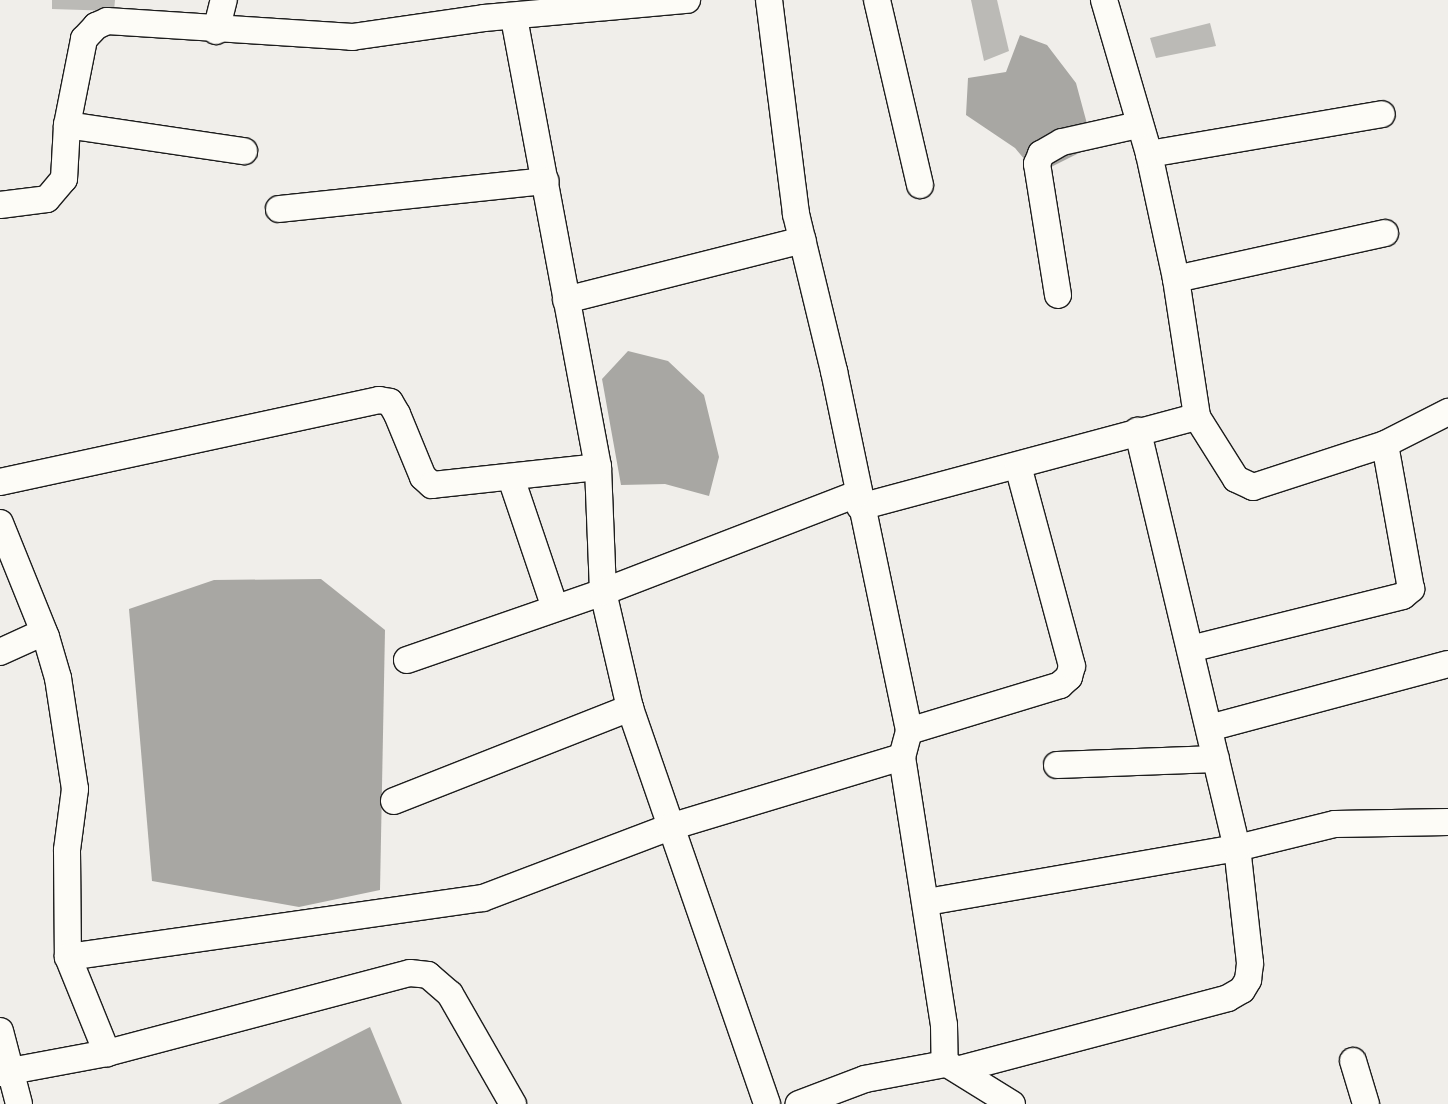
<!DOCTYPE html>
<style>
body{margin:0}
#map{position:relative;width:1448px;height:1104px;overflow:hidden;background:#f0eeea;font-family:Pangolin,sans-serif}
div>[style]{position:absolute}
[style*='--x']{left:calc(var(--x)*1px);top:calc(var(--y)*1px);width:calc(var(--w)*1px);rotate:calc(var(--a)*1deg)}
.water>*{inset:0;background:#a8a7a3}
.building>*{inset:0;background:#bbbab6}
.roads{filter:drop-shadow(1px 0 #1c1c1c) drop-shadow(-1px 0 #1c1c1c) drop-shadow(0 1px #1c1c1c) drop-shadow(0 -1px #1c1c1c)}
.minor>*{height:26px;margin:-13px;padding:0 13px;transform-origin:13px;border-radius:13px;background:#fdfcf7}
span{translate:-50% -50%;white-space:nowrap;text-align:center;line-height:1.15;-webkit-text-stroke:4px #fdfcf7;paint-order:stroke}
</style>
<div id="map">
<div class="water">
<i style="clip-path:polygon(1020px 35px,1047px 45px,1076px 83px,1093px 146px,1037px 174px,1015px 148px,966px 115px,968px 78px,1006px 72px)"></i>
<i style="clip-path:polygon(628px 351px,668px 361px,704px 395px,719px 457px,709px 496px,665px 484px,621px 485px,602px 379px)"></i>
<i style="clip-path:polygon(321px 579px,385px 630px,380px 890px,299px 907px,152px 881px,129px 609px,214px 580px)"></i>
<i style="clip-path:polygon(370px 1027px,402px 1104px,218px 1104px)"></i>
</div>
<div class="building">
<i style="clip-path:polygon(52px 0,115px 0,114px 11px,52px 9px)"></i>
<i style="clip-path:polygon(971px 0,997px 0,1009px 51px,984px 61px)"></i>
<i style="clip-path:polygon(1210px 23px,1216px 46px,1156px 58px,1150px 38px)"></i>
</div>
<div class="roads">
<div class="minor">
<i style="--x:769;--y:0;--w:216;--a:82.8"></i>
<i style="--x:796;--y:214;--w:162;--a:76.4"></i>
<i style="--x:834;--y:371;--w:368;--a:78.2"></i>
<i style="--x:909;--y:731;--w:27;--a:105"></i>
<i style="--x:902;--y:757;--w:271;--a:81.1"></i>
<i style="--x:944;--y:1025;--w:39;--a:89"></i>
<i style="--x:945;--y:1064;--w:81;--a:169.4"></i>
<i style="--x:865;--y:1079;--w:71;--a:159.3"></i>
<i style="--x:877;--y:0;--w:190;--a:76.9"></i>
<i style="--x:1104;--y:0;--w:160;--a:73.7"></i>
<i style="--x:1149;--y:154;--w:128;--a:77.8"></i>
<i style="--x:1176;--y:279;--w:140;--a:81.3"></i>
<i style="--x:1197;--y:417;--w:73;--a:57.8"></i>
<i style="--x:1236;--y:479;--w:19;--a:25"></i>
<i style="--x:1253;--y:487;--w:139;--a:-18"></i>
<i style="--x:1385;--y:444;--w:71;--a:-26.9"></i>
<i style="--x:514;--y:18;--w:457;--a:79.4"></i>
<i style="--x:598;--y:467;--w:125;--a:87.7"></i>
<i style="--x:603;--y:592;--w:119;--a:76.9"></i>
<i style="--x:630;--y:708;--w:419;--a:70.9"></i>
<i style="--x:216;--y:31;--w:32;--a:-76"></i>
<i style="--x:67;--y:125;--w:179;--a:8.4"></i>
<i style="--x:1149;--y:154;--w:236;--a:-9.7"></i>
<i style="--x:0;--y:205;--w:47;--a:-7.3"></i>
<i style="--x:47;--y:199;--w:26;--a:-50"></i>
<i style="--x:64;--y:179;--w:54;--a:-86.8"></i>
<i style="--x:67;--y:125;--w:88;--a:-78.8"></i>
<i style="--x:84;--y:39;--w:18;--a:-47"></i>
<i style="--x:96;--y:26;--w:12;--a:-24"></i>
<i style="--x:107;--y:21;--w:246;--a:3.7"></i>
<i style="--x:352;--y:37;--w:133;--a:-8.2"></i>
<i style="--x:484;--y:18;--w:204;--a:-5.1"></i>
<i style="--x:279;--y:209;--w:268;--a:-6"></i>
<i style="--x:1176;--y:279;--w:214;--a:-12.4"></i>
<i style="--x:1058;--y:295;--w:133;--a:-99.1"></i>
<i style="--x:1037;--y:164;--w:11;--a:-68"></i>
<i style="--x:1041;--y:154;--w:24;--a:-30"></i>
<i style="--x:1062;--y:142;--w:78;--a:-12.6"></i>
<i style="--x:566;--y:300;--w:244;--a:-14.2"></i>
<i style="--x:511;--y:478;--w:137;--a:71.3"></i>
<i style="--x:0;--y:482;--w:388;--a:-12.2"></i>
<i style="--x:379;--y:400;--w:11;--a:10"></i>
<i style="--x:390;--y:402;--w:14;--a:60"></i>
<i style="--x:397;--y:414;--w:68;--a:67.6"></i>
<i style="--x:423;--y:477;--w:12;--a:42"></i>
<i style="--x:432;--y:485;--w:167;--a:-6.2"></i>
<i style="--x:860;--y:507;--w:349;--a:-15"></i>
<i style="--x:0;--y:523;--w:123;--a:68"></i>
<i style="--x:46;--y:637;--w:43;--a:73.7"></i>
<i style="--x:58;--y:678;--w:112;--a:81.3"></i>
<i style="--x:75;--y:789;--w:62;--a:97.5"></i>
<i style="--x:67;--y:850;--w:107;--a:89.5"></i>
<i style="--x:68;--y:957;--w:104;--a:67.9"></i>
<i style="--x:1190;--y:649;--w:219;--a:-14"></i>
<i style="--x:1403;--y:596;--w:11;--a:-41"></i>
<i style="--x:1411;--y:589;--w:147;--a:-100.2"></i>
<i style="--x:0;--y:652;--w:48;--a:-24.4"></i>
<i style="--x:407;--y:660;--w:207;--a:-19.1"></i>
<i style="--x:603;--y:592;--w:272;--a:-21.1"></i>
<i style="--x:1209;--y:728;--w:247;--a:-15"></i>
<i style="--x:909;--y:731;--w:158;--a:-16.9"></i>
<i style="--x:1060;--y:685;--w:12;--a:-42"></i>
<i style="--x:1069;--y:677;--w:11;--a:-75"></i>
<i style="--x:1072;--y:666;--w:207;--a:-105.1"></i>
<i style="--x:1057;--y:765;--w:159;--a:-2.2"></i>
<i style="--x:394;--y:801;--w:254;--a:-21.5"></i>
<i style="--x:927;--y:902;--w:315;--a:-9.9"></i>
<i style="--x:1237;--y:848;--w:101;--a:-13.8"></i>
<i style="--x:1335;--y:824;--w:113;--a:-1"></i>
<i style="--x:68;--y:957;--w:419;--a:-8.1"></i>
<i style="--x:483;--y:898;--w:200;--a:-20.8"></i>
<i style="--x:670;--y:827;--w:242;--a:-16.8"></i>
<i style="--x:0;--y:1031;--w:75;--a:75.4"></i>
<i style="--x:1353;--y:1061;--w:45;--a:73.2"></i>
<i style="--x:949;--y:1065;--w:74;--a:31.8"></i>
<i style="--x:960;--y:1069;--w:277;--a:-14.8"></i>
<i style="--x:1228;--y:998;--w:16;--a:-30"></i>
<i style="--x:1242;--y:990;--w:12;--a:-59"></i>
<i style="--x:1248;--y:980;--w:17;--a:-83"></i>
<i style="--x:1250;--y:963;--w:116;--a:-96.4"></i>
<i style="--x:1237;--y:848;--w:429;--a:-103.4"></i>
<i style="--x:0;--y:1073;--w:109;--a:-10.6"></i>
<i style="--x:107;--y:1053;--w:313;--a:-14.8"></i>
<i style="--x:410;--y:973;--w:18;--a:6"></i>
<i style="--x:428;--y:975;--w:29;--a:41"></i>
<i style="--x:450;--y:994;--w:127;--a:60.2"></i>
</div>
</div>
</div>
